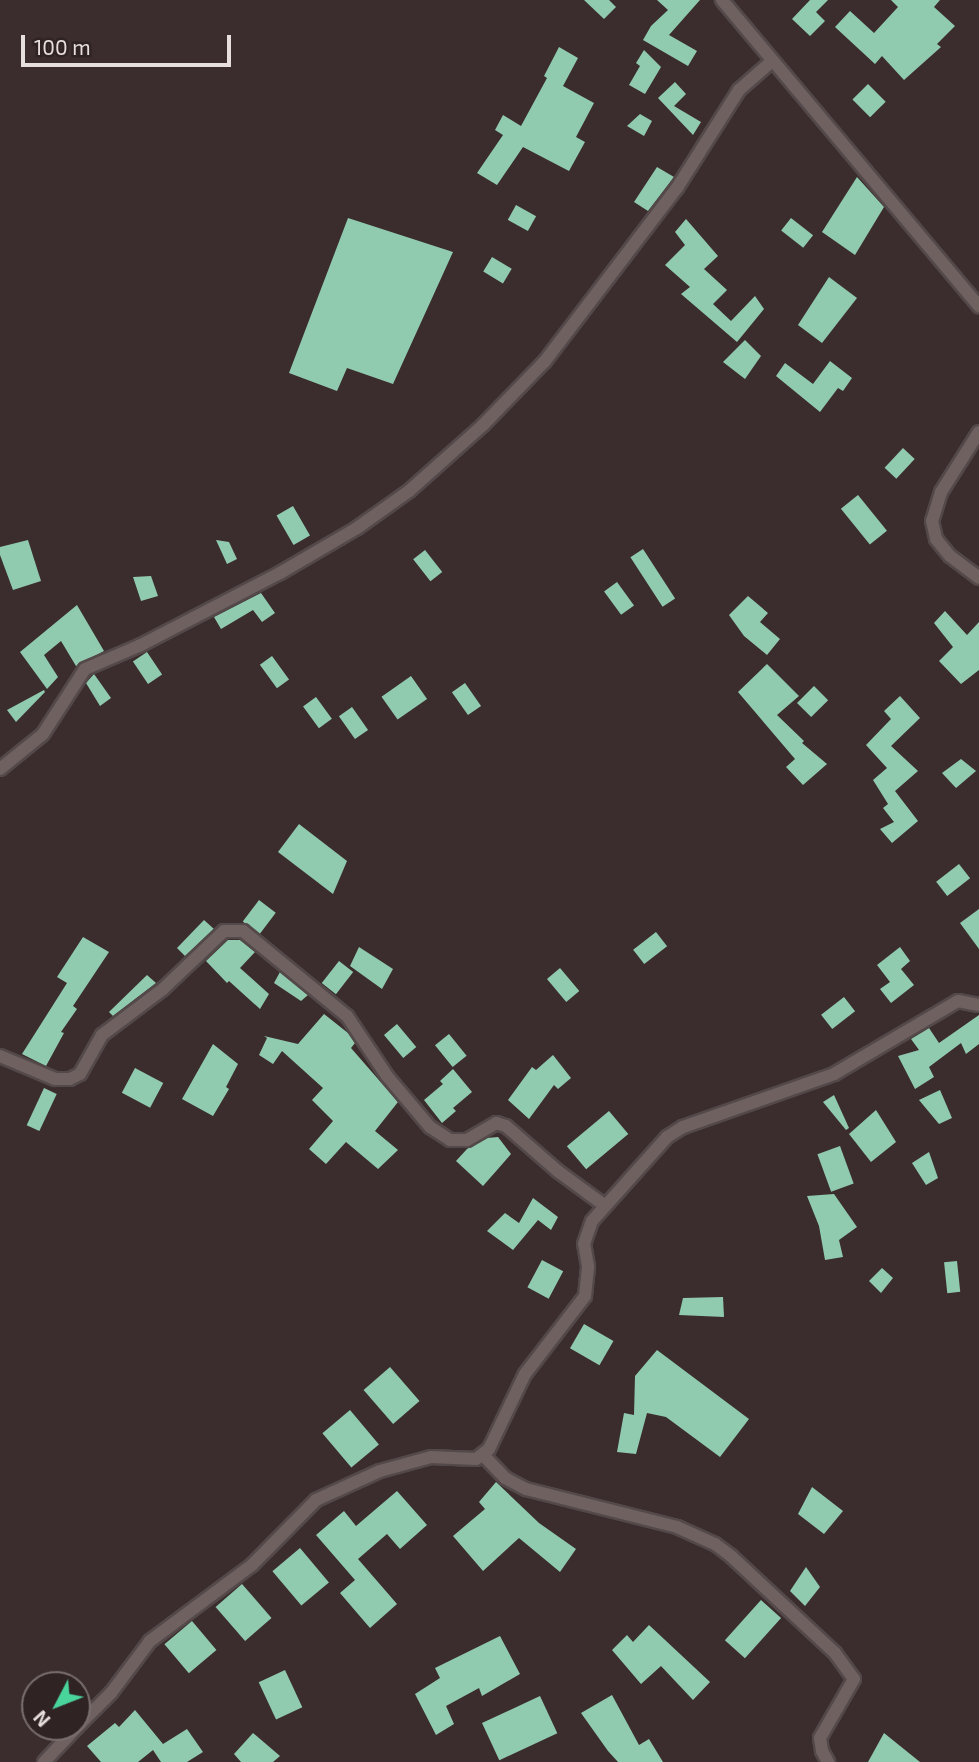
<!DOCTYPE html>
<style>
body{margin:0}
#map{position:relative;width:979px;height:1762px;overflow:hidden;background:#3b2d2d;font-family:"Exo 2",sans-serif}
div>[style]{position:absolute}
[style*='--x']{left:calc(var(--x)*1px);top:calc(var(--y)*1px);width:calc(var(--w)*1px);rotate:calc(var(--a)*1deg)}
.building>*{inset:0;background:#91cbaf;transform-origin:0 0}
.roads{filter:drop-shadow(2px 0 #54494a) drop-shadow(-2px 0 #54494a) drop-shadow(0 2px #54494a) drop-shadow(0 -2px #54494a)}
.minor>*{height:12px;margin:-6px;padding:0 6px;transform-origin:6px;border-radius:6px;background:#706161}
span{translate:-50% -50%;white-space:nowrap;text-align:center;line-height:1.15;-webkit-text-stroke:7px #302324;paint-order:stroke}
.north{position:absolute;left:21px;top:1671px;width:70px;height:70px;box-sizing:border-box;background:#302324;border:2px solid #796e6e;border-radius:50%;rotate:228deg;font-size:19px;font-weight:700;line-height:28px;text-align:center;color:#e7dede}
.north::after{content:'';display:block;margin:auto;width:24px;height:32px;background:#49d49c;clip-path:polygon(50% 0,100% 100%,50% 72%,0 100%)}
.scale{position:absolute;left:21px;top:35px;width:210px;height:32px;box-sizing:border-box;border:4px solid #e7dede;border-top:0;padding-left:9px;font-size:21px;line-height:24px;white-space:nowrap;color:#e7dede;-webkit-text-stroke:5px #302324;paint-order:stroke}
</style>
<div id="map">
<div class="building">
<i style="clip-path:polygon(584px 0,609px 0,616px 7px,604px 19px)"></i>
<i style="clip-path:polygon(657px 0,700px 0,669px 35px,697px 51px,688px 66px,643px 40px,651px 26px,668px 10px)"></i>
<i style="clip-path:polygon(810px 0,828px 0,816px 12px,825px 21px,810px 36px,792px 19px)"></i>
<i style="clip-path:polygon(891px 0,940px 0,934px 7px,955px 26px,937px 44px,941px 47px,904px 80px,882px 56px,875px 64px,835px 27px,850px 11px,874px 33px,898px 7px)"></i>
<i style="clip-path:polygon(559px 47px,578px 58px,563px 86px,594px 103px,576px 137px,585px 142px,569px 171px,523px 147px,497px 185px,477px 173px,503px 135px,495px 130px,503px 115px,521px 126px,547px 78px,544px 76px)"></i>
<i style="clip-path:polygon(644px 50px,661px 67px,645px 94px,629px 85px,640px 66px,636px 63px)"></i>
<i style="clip-path:polygon(675px 82px,686px 94px,674px 106px,701px 122px,693px 135px,658px 98px)"></i>
<i style="left:868px;top:84px;width:25px;height:22px;rotate:45deg"></i>
<i style="clip-path:polygon(640px 114px,652px 121px,644px 136px,627px 126px)"></i>
<i style="clip-path:polygon(657px 167px,674px 177px,648px 211px,634px 202px)"></i>
<i style="clip-path:polygon(857px 177px,884px 207px,855px 255px,822px 232px)"></i>
<i style="left:516px;top:205px;width:23px;height:17px;rotate:29deg"></i>
<i style="clip-path:polygon(348px 218px,453px 252px,393px 384px,347px 368px,337px 391px,289px 373px)"></i>
<i style="left:791px;top:218px;width:28px;height:16px;rotate:38deg"></i>
<i style="clip-path:polygon(686px 219px,718px 256px,704px 269px,727px 290px,713px 304px,731px 321px,755px 296px,764px 309px,737px 342px,681px 294px,690px 287px,665px 265px,685px 245px,675px 232px)"></i>
<i style="left:492px;top:257px;width:23px;height:17px;rotate:31deg"></i>
<i style="clip-path:polygon(829px 277px,857px 298px,822px 343px,798px 325px)"></i>
<i style="clip-path:polygon(745px 340px,761px 356px,745px 379px,723px 362px)"></i>
<i style="clip-path:polygon(830px 361px,852px 378px,843px 391px,838px 388px,820px 412px,776px 376px,785px 363px,813px 384px)"></i>
<i style="left:903px;top:448px;width:16px;height:27px;rotate:43deg"></i>
<i style="left:858px;top:495px;width:46px;height:22px;rotate:51deg"></i>
<i style="left:293px;top:506px;width:34px;height:19px;rotate:60deg"></i>
<i style="clip-path:polygon(28px 540px,41px 581px,13px 590px,0 555px,0 547px)"></i>
<i style="clip-path:polygon(216px 540px,229px 542px,237px 559px,227px 564px)"></i>
<i style="left:643px;top:549px;width:59px;height:15px;rotate:57deg"></i>
<i style="left:425px;top:550px;width:28px;height:15px;rotate:52deg"></i>
<i style="clip-path:polygon(151px 576px,158px 596px,141px 601px,133px 577px)"></i>
<i style="left:617px;top:582px;width:29px;height:16px;rotate:54deg"></i>
<i style="clip-path:polygon(261px 593px,275px 613px,262px 622px,253px 610px,221px 629px,214px 617px)"></i>
<i style="clip-path:polygon(748px 596px,768px 613px,760px 622px,780px 639px,767px 655px,744px 636px,729px 615px)"></i>
<i style="clip-path:polygon(77px 605px,104px 651px,76px 666px,61px 641px,44px 655px,58px 677px,47px 689px,20px 652px)"></i>
<i style="clip-path:polygon(945px 611px,967px 635px,979px 622px,979px 670px,961px 684px,939px 661px,953px 647px,934px 623px)"></i>
<i style="left:147px;top:652px;width:27px;height:17px;rotate:56deg"></i>
<i style="left:272px;top:656px;width:29px;height:15px;rotate:54deg"></i>
<i style="clip-path:polygon(767px 664px,799px 696px,777px 715px,804px 741px,802px 743px,827px 764px,803px 785px,786px 767px,795px 759px,738px 692px)"></i>
<i style="clip-path:polygon(94px 674px,111px 698px,100px 706px,86px 683px)"></i>
<i style="left:411px;top:676px;width:28px;height:36px;rotate:55deg"></i>
<i style="left:465px;top:683px;width:28px;height:16px;rotate:55deg"></i>
<i style="left:814px;top:686px;width:20px;height:24px;rotate:45deg"></i>
<i style="clip-path:polygon(44px 690px,45px 692px,16px 722px,7px 710px)"></i>
<i style="clip-path:polygon(900px 696px,920px 718px,891px 746px,918px 771px,895px 791px,918px 821px,892px 843px,880px 829px,894px 822px,883px 808px,888px 804px,873px 780px,887px 768px,866px 745px,891px 719px,884px 711px)"></i>
<i style="left:316px;top:697px;width:27px;height:16px;rotate:54deg"></i>
<i style="left:352px;top:707px;width:28px;height:16px;rotate:55deg"></i>
<i style="clip-path:polygon(961px 759px,976px 771px,956px 788px,942px 773px)"></i>
<i style="clip-path:polygon(299px 824px,347px 861px,333px 894px,278px 852px)"></i>
<i style="left:959px;top:864px;width:18px;height:29px;rotate:52deg"></i>
<i style="left:259px;top:900px;width:21px;height:27px;rotate:37deg"></i>
<i style="clip-path:polygon(979px 909px,979px 949px,960px 923px)"></i>
<i style="clip-path:polygon(204px 920px,214px 929px,185px 956px,177px 948px)"></i>
<i style="left:656px;top:932px;width:18px;height:29px;rotate:52deg"></i>
<i style="clip-path:polygon(83px 937px,109px 952px,73px 1006px,77px 1009px,61px 1032px,64px 1033px,46px 1066px,22px 1054px,67px 983px,57px 977px)"></i>
<i style="clip-path:polygon(228px 940px,240px 940px,255px 952px,240px 968px,269px 994px,260px 1009px,229px 981px,227px 983px,206px 961px)"></i>
<i style="clip-path:polygon(359px 947px,393px 969px,382px 989px,350px 966px)"></i>
<i style="clip-path:polygon(900px 947px,910px 961px,901px 969px,914px 985px,891px 1003px,880px 989px,890px 982px,877px 965px)"></i>
<i style="left:339px;top:961px;width:18px;height:28px;rotate:38deg"></i>
<i style="left:560px;top:968px;width:30px;height:17px;rotate:50deg"></i>
<i style="clip-path:polygon(280px 972px,308px 995px,301px 1001px,274px 983px)"></i>
<i style="clip-path:polygon(147px 975px,156px 983px,113px 1016px,109px 1012px)"></i>
<i style="left:844px;top:997px;width:18px;height:29px;rotate:52deg"></i>
<i style="clip-path:polygon(324px 1014px,348px 1033px,355px 1043px,351px 1048px,398px 1102px,375px 1131px,398px 1150px,378px 1169px,346px 1142px,326px 1164px,309px 1149px,333px 1121px,312px 1100px,323px 1088px,282px 1051px,273px 1064px,259px 1055px,267px 1038px,264px 1036px,298px 1044px)"></i>
<i style="clip-path:polygon(979px 1015px,979px 1044px,966px 1054px,961px 1043px,929px 1067px,934px 1077px,915px 1089px,898px 1056px,919px 1050px,911px 1039px,929px 1028px,939px 1043px)"></i>
<i style="left:397px;top:1024px;width:30px;height:17px;rotate:50deg"></i>
<i style="left:449px;top:1034px;width:28px;height:18px;rotate:51deg"></i>
<i style="clip-path:polygon(213px 1044px,238px 1064px,226px 1087px,229px 1089px,213px 1116px,182px 1099px)"></i>
<i style="clip-path:polygon(553px 1055px,571px 1078px,558px 1089px,554px 1085px,529px 1119px,508px 1100px,532px 1067px,536px 1070px)"></i>
<i style="left:135px;top:1068px;width:32px;height:28px;rotate:28deg"></i>
<i style="clip-path:polygon(453px 1069px,472px 1092px,453px 1108px,456px 1111px,442px 1123px,424px 1100px,443px 1084px,440px 1081px)"></i>
<i style="left:44px;top:1088px;width:14px;height:41px;rotate:25deg"></i>
<i style="clip-path:polygon(940px 1090px,952px 1118px,939px 1124px,919px 1100px)"></i>
<i style="clip-path:polygon(834px 1095px,849px 1128px,846px 1130px,823px 1102px)"></i>
<i style="clip-path:polygon(876px 1110px,896px 1142px,871px 1162px,849px 1134px)"></i>
<i style="left:609px;top:1111px;width:30px;height:55px;rotate:50deg"></i>
<i style="clip-path:polygon(498px 1137px,511px 1154px,483px 1186px,456px 1161px,467px 1149px,487px 1138px)"></i>
<i style="left:840px;top:1146px;width:40px;height:24px;rotate:70deg"></i>
<i style="clip-path:polygon(929px 1152px,938px 1178px,926px 1185px,912px 1163px)"></i>
<i style="clip-path:polygon(834px 1194px,857px 1227px,839px 1240px,843px 1257px,825px 1260px,819px 1226px,807px 1196px)"></i>
<i style="clip-path:polygon(533px 1198px,558px 1217px,551px 1230px,538px 1220px,513px 1250px,487px 1231px,505px 1213px,519px 1223px)"></i>
<i style="left:542px;top:1260px;width:24px;height:31px;rotate:28deg"></i>
<i style="left:957px;top:1261px;width:31px;height:13px;rotate:84deg"></i>
<i style="clip-path:polygon(882px 1268px,893px 1278px,881px 1293px,869px 1281px)"></i>
<i style="clip-path:polygon(723px 1297px,724px 1317px,679px 1315px,683px 1298px)"></i>
<i style="left:584px;top:1324px;width:34px;height:28px;rotate:30deg"></i>
<i style="clip-path:polygon(657px 1350px,749px 1419px,720px 1457px,666px 1417px,647px 1413px,636px 1454px,617px 1452px,624px 1413px,634px 1415px,635px 1376px)"></i>
<i style="left:390px;top:1367px;width:45px;height:35px;rotate:49deg"></i>
<i style="left:350px;top:1410px;width:45px;height:36px;rotate:50deg"></i>
<i style="clip-path:polygon(496px 1482px,539px 1523px,576px 1549px,560px 1572px,519px 1538px,483px 1571px,453px 1536px,485px 1509px,479px 1502px)"></i>
<i style="clip-path:polygon(812px 1487px,843px 1511px,824px 1534px,798px 1514px)"></i>
<i style="clip-path:polygon(397px 1491px,427px 1525px,400px 1549px,387px 1534px,358px 1559px,397px 1604px,370px 1628px,340px 1593px,355px 1580px,316px 1535px,344px 1511px,356px 1526px)"></i>
<i style="left:300px;top:1548px;width:45px;height:36px;rotate:50deg"></i>
<i style="clip-path:polygon(806px 1567px,820px 1587px,805px 1606px,790px 1591px)"></i>
<i style="left:242px;top:1584px;width:45px;height:35px;rotate:49deg"></i>
<i style="left:761px;top:1600px;width:27px;height:54px;rotate:42deg"></i>
<i style="left:192px;top:1621px;width:38px;height:36px;rotate:50deg"></i>
<i style="clip-path:polygon(649px 1625px,710px 1682px,693px 1700px,661px 1666px,641px 1684px,612px 1650px,627px 1635px,633px 1642px)"></i>
<i style="clip-path:polygon(500px 1636px,520px 1674px,482px 1696px,479px 1688px,446px 1706px,454px 1724px,436px 1735px,415px 1694px,440px 1678px,435px 1668px)"></i>
<i style="left:285px;top:1670px;width:41px;height:29px;rotate:65deg"></i>
<i style="clip-path:polygon(612px 1695px,639px 1745px,649px 1739px,663px 1762px,618px 1762px,608px 1751px,581px 1713px)"></i>
<i style="left:540px;top:1696px;width:41px;height:64px;rotate:65deg"></i>
<i style="clip-path:polygon(135px 1710px,163px 1744px,187px 1729px,203px 1752px,187px 1762px,161px 1762px,153px 1750px,138px 1762px,101px 1762px,87px 1746px,115px 1723px,119px 1727px)"></i>
<i style="clip-path:polygon(253px 1733px,280px 1756px,273px 1762px,241px 1762px,234px 1754px)"></i>
<i style="clip-path:polygon(884px 1733px,920px 1762px,868px 1762px)"></i>
</div>
<div class="roads">
<div class="minor">
<i style="--x:722;--y:0;--w:400;--a:50"></i>
<i style="--x:979;--y:432;--w:71;--a:122.3"></i>
<i style="--x:941;--y:492;--w:30;--a:107"></i>
<i style="--x:932;--y:521;--w:18;--a:77"></i>
<i style="--x:936;--y:539;--w:22;--a:51"></i>
<i style="--x:950;--y:556;--w:36;--a:37"></i>
<i style="--x:0;--y:769;--w:55;--a:-39.1"></i>
<i style="--x:43;--y:734;--w:77;--a:-57.1"></i>
<i style="--x:85;--y:669;--w:61;--a:-23.2"></i>
<i style="--x:141;--y:645;--w:157;--a:-27.4"></i>
<i style="--x:280;--y:573;--w:89;--a:-30.3"></i>
<i style="--x:357;--y:528;--w:64;--a:-35.4"></i>
<i style="--x:409;--y:491;--w:99;--a:-41.7"></i>
<i style="--x:483;--y:425;--w:89;--a:-45.9"></i>
<i style="--x:545;--y:361;--w:218;--a:-52.7"></i>
<i style="--x:677;--y:188;--w:116;--a:-57.7"></i>
<i style="--x:739;--y:90;--w:44;--a:-41.3"></i>
<i style="--x:0;--y:1056;--w:60;--a:22.7"></i>
<i style="--x:55;--y:1079;--w:15;--a:0"></i>
<i style="--x:70;--y:1079;--w:11;--a:-27"></i>
<i style="--x:80;--y:1074;--w:45;--a:-60.6"></i>
<i style="--x:102;--y:1035;--w:76;--a:-37"></i>
<i style="--x:163;--y:989;--w:84;--a:-43.6"></i>
<i style="--x:224;--y:931;--w:19;--a:0"></i>
<i style="--x:243;--y:931;--w:134;--a:39.3"></i>
<i style="--x:347;--y:1016;--w:72;--a:56.3"></i>
<i style="--x:387;--y:1076;--w:67;--a:49.9"></i>
<i style="--x:430;--y:1127;--w:24;--a:33"></i>
<i style="--x:450;--y:1140;--w:17;--a:0"></i>
<i style="--x:467;--y:1140;--w:34;--a:-30"></i>
<i style="--x:496;--y:1123;--w:10;--a:17"></i>
<i style="--x:506;--y:1126;--w:70;--a:41"></i>
<i style="--x:559;--y:1172;--w:56;--a:36.3"></i>
<i style="--x:483;--y:1455;--w:32;--a:46"></i>
<i style="--x:505;--y:1478;--w:24;--a:28"></i>
<i style="--x:526;--y:1489;--w:156;--a:14.1"></i>
<i style="--x:677;--y:1527;--w:42;--a:24.1"></i>
<i style="--x:715;--y:1544;--w:21;--a:37"></i>
<i style="--x:732;--y:1557;--w:141;--a:43"></i>
<i style="--x:835;--y:1653;--w:32;--a:54"></i>
<i style="--x:854;--y:1679;--w:68;--a:120"></i>
<i style="--x:820;--y:1738;--w:13;--a:81"></i>
<i style="--x:822;--y:1751;--w:13;--a:61"></i>
<i style="--x:77;--y:1727;--w:48;--a:-45"></i>
<i style="--x:111;--y:1693;--w:65;--a:-53.1"></i>
<i style="--x:150;--y:1641;--w:127;--a:-36.7"></i>
<i style="--x:252;--y:1565;--w:91;--a:-45.4"></i>
<i style="--x:316;--y:1500;--w:70;--a:-24.4"></i>
<i style="--x:380;--y:1471;--w:53;--a:-15.4"></i>
<i style="--x:431;--y:1457;--w:45;--a:2.5"></i>
<i style="--x:476;--y:1459;--w:16;--a:-38"></i>
<i style="--x:489;--y:1449;--w:83;--a:-64.4"></i>
<i style="--x:525;--y:1374;--w:98;--a:-52.4"></i>
<i style="--x:585;--y:1296;--w:30;--a:-84"></i>
<i style="--x:588;--y:1266;--w:22;--a:-100"></i>
<i style="--x:584;--y:1244;--w:24;--a:-71"></i>
<i style="--x:592;--y:1221;--w:113;--a:-48.2"></i>
<i style="--x:667;--y:1137;--w:19;--a:-32"></i>
<i style="--x:683;--y:1127;--w:160;--a:-19.3"></i>
<i style="--x:834;--y:1074;--w:144;--a:-30.5"></i>
<i style="--x:958;--y:1001;--w:21;--a:11"></i>
<i style="--x:44;--y:1762;--w:48;--a:-46.7"></i>
</div>
</div>
<div class="north">N</div>
<div class="scale">100 m</div>
</div>
